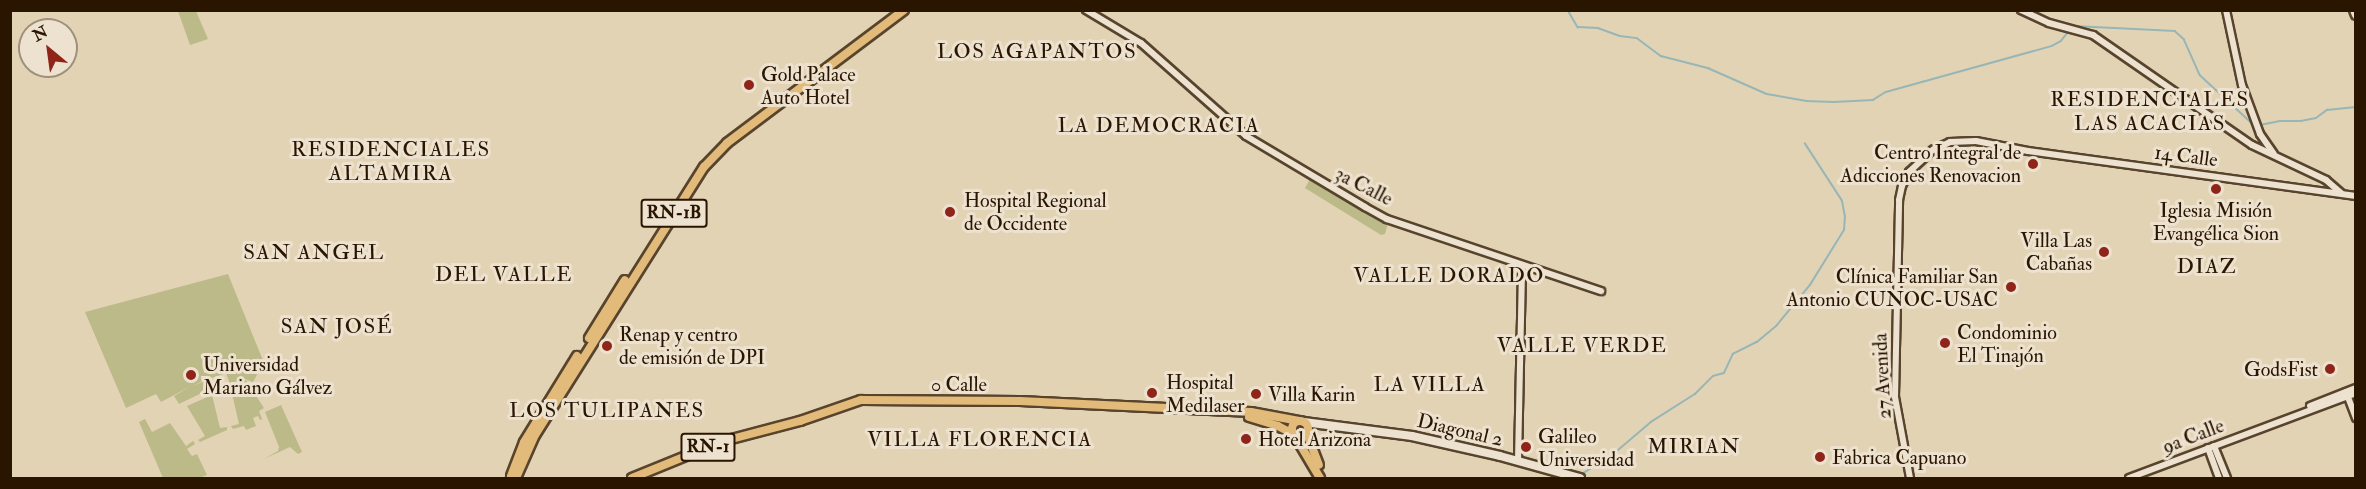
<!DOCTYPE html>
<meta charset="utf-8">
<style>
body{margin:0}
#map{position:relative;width:2366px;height:489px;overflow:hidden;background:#e3d3b5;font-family:"IM FELL Double Pica",serif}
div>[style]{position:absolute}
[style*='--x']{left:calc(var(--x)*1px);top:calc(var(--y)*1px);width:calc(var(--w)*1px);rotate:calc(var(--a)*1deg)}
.green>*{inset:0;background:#bbba88}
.stream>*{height:1.5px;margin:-0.75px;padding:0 0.75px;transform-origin:0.75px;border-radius:0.75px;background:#97b6b5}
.roads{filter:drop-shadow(2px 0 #58442d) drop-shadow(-2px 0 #58442d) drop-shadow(0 2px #58442d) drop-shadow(0 -2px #58442d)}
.tertiary>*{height:6px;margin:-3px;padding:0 3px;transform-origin:3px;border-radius:3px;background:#ede2cf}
.secondary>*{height:8px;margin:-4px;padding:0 4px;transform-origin:4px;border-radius:4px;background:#ede2cf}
.primary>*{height:8px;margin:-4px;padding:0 4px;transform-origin:4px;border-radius:4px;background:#e2ba7a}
.primary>.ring{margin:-4px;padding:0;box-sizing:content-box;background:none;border:8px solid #e2ba7a;border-radius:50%}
.trunk>*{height:8px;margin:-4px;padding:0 4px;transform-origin:4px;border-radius:4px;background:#e2ba7a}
.dots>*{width:16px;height:16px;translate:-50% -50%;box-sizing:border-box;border:3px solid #ede2cf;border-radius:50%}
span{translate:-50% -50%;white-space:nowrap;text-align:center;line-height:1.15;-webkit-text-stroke:6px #ede2cf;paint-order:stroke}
.shield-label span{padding:2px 4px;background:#ede2cf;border:2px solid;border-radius:4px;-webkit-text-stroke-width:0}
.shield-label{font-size:18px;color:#291500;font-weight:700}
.poi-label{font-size:20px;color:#291500}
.left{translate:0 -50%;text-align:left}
.right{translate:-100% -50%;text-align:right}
.street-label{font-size:20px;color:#291500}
.neighbourhood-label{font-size:21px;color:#291500;letter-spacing:1.5px}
.frame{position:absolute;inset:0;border:12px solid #291500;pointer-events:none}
.north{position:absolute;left:18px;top:18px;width:60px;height:60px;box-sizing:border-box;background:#ede2cf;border:2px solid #9f907c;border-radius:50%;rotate:331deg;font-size:16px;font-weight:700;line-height:24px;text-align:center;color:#291500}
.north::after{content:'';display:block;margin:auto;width:21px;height:27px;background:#8f2418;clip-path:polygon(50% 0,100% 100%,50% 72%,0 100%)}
</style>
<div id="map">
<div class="green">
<i style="clip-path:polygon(178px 11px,196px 11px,208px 39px,190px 45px)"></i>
<i style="clip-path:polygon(1310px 179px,1386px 219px,1388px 223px,1385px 234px,1381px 235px,1305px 188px)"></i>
<i style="clip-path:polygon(228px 274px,266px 368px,259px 371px,253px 382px,245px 379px,230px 384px,226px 373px,203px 381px,192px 386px,211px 379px,214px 387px,179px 404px,174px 396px,191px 386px,161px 402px,156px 394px,126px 408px,85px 312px)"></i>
<i style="clip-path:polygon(246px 380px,264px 408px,259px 411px,262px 419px,260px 420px,258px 416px,253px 418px,256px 426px,246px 430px,244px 426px,233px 429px,231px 426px,239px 424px,230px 385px)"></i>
<i style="clip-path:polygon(212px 395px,220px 428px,227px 427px,227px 430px,200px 442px,198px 440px,205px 436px,187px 406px)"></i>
<i style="clip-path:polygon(281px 405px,302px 452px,298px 454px,290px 447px,264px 459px,278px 451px,279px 447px,265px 412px)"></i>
<i style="clip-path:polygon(145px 419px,152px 432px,170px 423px,186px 446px,193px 441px,195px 444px,187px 449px,192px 456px,197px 454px,207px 475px,199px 478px,163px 478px,139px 422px)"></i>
</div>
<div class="stream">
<i style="--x:1568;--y:10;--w:20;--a:60"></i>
<i style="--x:1578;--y:27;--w:20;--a:3"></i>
<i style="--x:1598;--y:28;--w:23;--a:20"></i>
<i style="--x:1620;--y:36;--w:17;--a:7"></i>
<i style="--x:1637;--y:38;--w:30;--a:37"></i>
<i style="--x:1661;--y:56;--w:49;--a:14.3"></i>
<i style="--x:1708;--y:68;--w:64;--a:23.8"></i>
<i style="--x:1767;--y:94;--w:40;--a:10"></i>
<i style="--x:1806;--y:101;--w:28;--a:2"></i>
<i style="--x:1834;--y:102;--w:39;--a:-3"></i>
<i style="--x:1873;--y:100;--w:15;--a:-32"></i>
<i style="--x:1886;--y:92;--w:172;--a:-15.5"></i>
<i style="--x:2052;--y:46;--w:10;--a:-29"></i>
<i style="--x:2061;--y:41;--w:11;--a:-52"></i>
<i style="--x:2074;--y:26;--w:101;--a:2.8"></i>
<i style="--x:2175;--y:31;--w:12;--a:42"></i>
<i style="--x:2184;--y:39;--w:39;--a:66"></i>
<i style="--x:2200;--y:75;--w:72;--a:42.8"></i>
<i style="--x:2260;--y:125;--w:20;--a:-11"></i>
<i style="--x:2280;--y:121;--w:21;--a:0"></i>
<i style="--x:2301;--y:121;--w:15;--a:-11"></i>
<i style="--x:2316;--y:118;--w:14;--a:-36"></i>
<i style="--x:2327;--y:110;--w:29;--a:-6"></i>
<i style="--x:1582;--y:474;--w:34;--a:-32"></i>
<i style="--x:1611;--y:456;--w:52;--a:-40.4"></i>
<i style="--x:1651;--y:422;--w:52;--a:-32.5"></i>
<i style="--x:1695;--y:394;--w:25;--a:-45"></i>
<i style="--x:1713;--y:376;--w:11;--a:-15"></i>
<i style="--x:1724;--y:373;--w:21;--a:-65"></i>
<i style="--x:1733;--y:354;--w:27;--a:-27"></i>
<i style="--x:1757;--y:342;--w:26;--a:-40"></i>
<i style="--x:1777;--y:325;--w:52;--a:-50.5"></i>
<i style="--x:1810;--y:285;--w:65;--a:-58.3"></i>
<i style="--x:1844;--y:230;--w:13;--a:-86"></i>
<i style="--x:1845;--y:217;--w:16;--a:-101"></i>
<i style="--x:1842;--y:201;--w:68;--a:-123"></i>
</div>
<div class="roads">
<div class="tertiary">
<i style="--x:1086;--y:10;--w:64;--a:31"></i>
<i style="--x:1141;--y:43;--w:140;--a:41.5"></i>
<i style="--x:1246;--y:136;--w:139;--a:30.8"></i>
<i style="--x:1365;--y:207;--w:25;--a:29"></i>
<i style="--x:1387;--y:219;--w:226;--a:18.6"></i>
<i style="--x:2021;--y:10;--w:31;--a:25"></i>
<i style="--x:2049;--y:23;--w:46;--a:15.3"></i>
<i style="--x:2093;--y:35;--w:193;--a:34.7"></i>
<i style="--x:2252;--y:145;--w:82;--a:25.3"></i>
<i style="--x:2326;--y:180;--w:20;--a:41"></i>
<i style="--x:2226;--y:10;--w:77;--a:78"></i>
<i style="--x:2242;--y:85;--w:52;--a:69.8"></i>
<i style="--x:2260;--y:134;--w:24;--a:55"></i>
<i style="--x:2346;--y:392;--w:28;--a:69"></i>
<i style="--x:2310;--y:406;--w:49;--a:-21.4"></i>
<i style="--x:2214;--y:446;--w:35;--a:68"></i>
<i style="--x:2208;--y:448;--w:32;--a:70"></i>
<i style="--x:1518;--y:461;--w:195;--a:-88.8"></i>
<i style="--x:1910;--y:478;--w:82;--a:-100.5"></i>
<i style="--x:1895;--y:397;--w:197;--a:-88.8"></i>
<i style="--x:1899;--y:200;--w:14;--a:-78"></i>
<i style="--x:1902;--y:186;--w:16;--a:-63"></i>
<i style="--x:1909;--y:172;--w:33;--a:-43"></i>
<i style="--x:1933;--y:150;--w:19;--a:-25"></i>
<i style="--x:1950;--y:142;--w:26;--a:-2"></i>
<i style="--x:1976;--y:141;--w:53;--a:10.9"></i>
<i style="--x:2028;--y:151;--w:331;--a:7.8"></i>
<i style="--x:2129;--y:478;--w:242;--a:-20.5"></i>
</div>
<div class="secondary">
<i style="--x:2354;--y:10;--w:5;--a:68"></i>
<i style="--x:1304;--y:422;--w:109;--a:7.4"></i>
<i style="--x:1412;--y:436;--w:90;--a:12.8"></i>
<i style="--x:1500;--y:456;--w:83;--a:15.4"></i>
</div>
<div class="primary">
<i style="--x:1249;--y:417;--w:30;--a:17"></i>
<i style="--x:1278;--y:426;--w:17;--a:28"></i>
<i class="ring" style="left:1292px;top:421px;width:8px;height:8px"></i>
<i style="--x:1307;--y:434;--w:33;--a:69"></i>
<i style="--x:1295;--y:436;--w:49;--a:59.2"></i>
<i style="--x:632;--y:478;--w:95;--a:-22.2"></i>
<i style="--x:720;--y:442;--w:83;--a:-14.7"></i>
<i style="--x:800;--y:421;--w:65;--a:-19"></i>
<i style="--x:861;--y:400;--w:159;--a:0.4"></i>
<i style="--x:1020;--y:401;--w:231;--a:2.7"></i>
<i style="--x:1251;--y:412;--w:49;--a:10.6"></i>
</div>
<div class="trunk">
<i style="--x:589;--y:338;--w:68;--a:-58.2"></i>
<i style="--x:511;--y:476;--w:36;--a:-69"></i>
<i style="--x:524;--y:442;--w:101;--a:-58.4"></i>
<i style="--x:516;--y:478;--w:47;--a:-66.2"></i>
<i style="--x:535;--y:435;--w:317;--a:-57.8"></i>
<i style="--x:704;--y:167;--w:33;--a:-46"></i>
<i style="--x:727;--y:143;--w:221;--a:-36.9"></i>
</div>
</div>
<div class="dots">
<i style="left:749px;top:85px;background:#8f2418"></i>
<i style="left:2033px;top:164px;background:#8f2418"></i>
<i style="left:2216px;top:189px;background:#8f2418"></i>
<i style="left:950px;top:212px;background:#8f2418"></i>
<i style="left:2104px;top:252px;background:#8f2418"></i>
<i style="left:2011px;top:287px;background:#8f2418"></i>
<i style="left:1945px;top:343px;background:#8f2418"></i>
<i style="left:607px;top:346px;background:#8f2418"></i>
<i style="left:2330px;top:369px;background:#8f2418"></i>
<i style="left:191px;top:375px;background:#8f2418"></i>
<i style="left:1152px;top:393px;background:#8f2418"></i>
<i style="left:1256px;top:394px;background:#8f2418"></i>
<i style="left:1246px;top:439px;background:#8f2418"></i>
<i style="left:1526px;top:447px;background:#8f2418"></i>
<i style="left:1820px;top:457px;background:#8f2418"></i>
</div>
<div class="shield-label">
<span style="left:674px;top:213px">RN-1B</span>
<span style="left:708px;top:447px">RN-1</span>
</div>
<div class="poi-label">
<span class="left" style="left:761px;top:86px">Gold Palace<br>Auto Hotel</span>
<span class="right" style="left:2021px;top:164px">Centro Integral de<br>Adicciones Renovacion</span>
<span class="left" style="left:964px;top:212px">Hospital Regional<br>de Occidente</span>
<span style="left:2216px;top:222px">Iglesia Misión<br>Evangélica Sion</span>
<span class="right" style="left:2092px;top:252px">Villa Las<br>Cabañas</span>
<span class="right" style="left:1998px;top:288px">Clínica Familiar San<br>Antonio CUNOC-USAC</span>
<span class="left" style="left:1957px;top:344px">Condominio<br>El Tinajón</span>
<span class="left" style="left:619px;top:346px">Renap y centro<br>de emisión de DPI</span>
<span class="left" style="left:203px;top:376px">Universidad<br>Mariano Gálvez</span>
<span class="right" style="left:2318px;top:369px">GodsFist</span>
<span class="left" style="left:1166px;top:394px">Hospital<br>Medilaser</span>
<span class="left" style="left:1268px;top:394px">Villa Karin</span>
<span class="left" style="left:1538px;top:448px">Galileo<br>Universidad</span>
<span class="left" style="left:1258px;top:439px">Hotel Arizona</span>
<span class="left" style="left:1832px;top:457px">Fabrica Capuano</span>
</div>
<div class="street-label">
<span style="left:2186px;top:156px;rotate:7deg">14 Calle</span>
<span style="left:1364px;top:186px;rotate:27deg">3a Calle</span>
<span style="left:1882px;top:376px;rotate:-93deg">27 Avenida</span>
<span style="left:959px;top:384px">0 Calle</span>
<span style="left:1460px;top:430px;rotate:13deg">Diagonal 2</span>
<span style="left:2193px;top:436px;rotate:-21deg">9a Calle</span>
</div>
<div class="neighbourhood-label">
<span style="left:1037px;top:52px">LOS AGAPANTOS</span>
<span style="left:2150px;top:112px">RESIDENCIALES<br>LAS ACACIAS</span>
<span style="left:1159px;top:126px">LA DEMOCRACIA</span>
<span style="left:391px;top:162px">RESIDENCIALES<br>ALTAMIRA</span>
<span style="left:314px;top:253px">SAN ANGEL</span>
<span style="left:2207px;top:267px">DIAZ</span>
<span style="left:504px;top:275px">DEL VALLE</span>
<span style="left:1449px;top:276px">VALLE DORADO</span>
<span style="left:337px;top:327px">SAN JOSÉ</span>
<span style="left:1582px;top:346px">VALLE VERDE</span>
<span style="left:1430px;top:385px">LA VILLA</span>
<span style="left:607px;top:411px">LOS TULIPANES</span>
<span style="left:980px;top:440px">VILLA FLORENCIA</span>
<span style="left:1694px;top:447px">MIRIAN</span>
</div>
<div class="frame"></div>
<div class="north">N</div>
</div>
